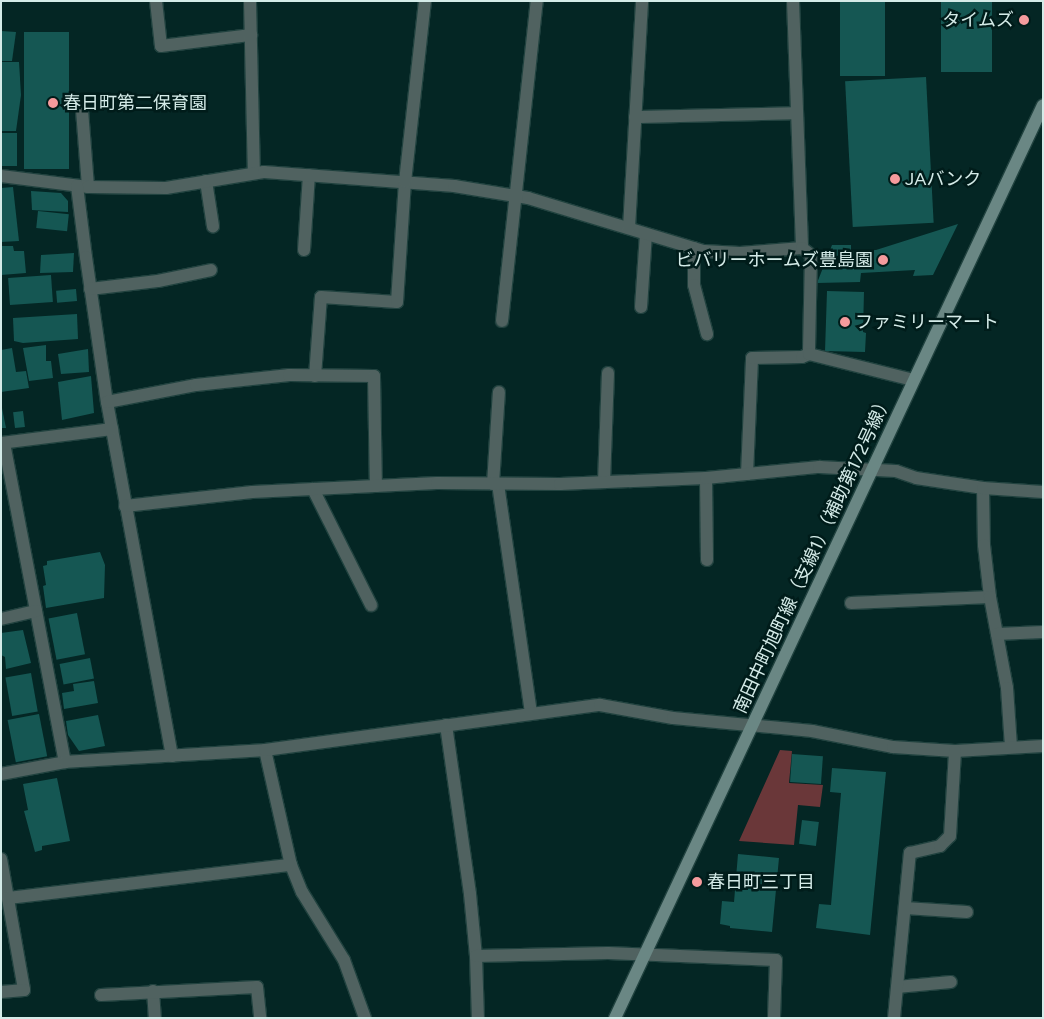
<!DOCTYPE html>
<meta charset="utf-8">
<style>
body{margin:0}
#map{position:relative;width:1044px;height:1019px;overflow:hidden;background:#042624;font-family:Figtree,"Noto Sans JP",sans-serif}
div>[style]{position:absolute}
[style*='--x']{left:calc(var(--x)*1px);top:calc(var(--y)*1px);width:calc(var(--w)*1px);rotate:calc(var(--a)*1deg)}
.green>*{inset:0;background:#6a3739}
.building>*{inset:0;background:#155753;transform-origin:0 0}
.roads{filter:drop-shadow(1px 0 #21423f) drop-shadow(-1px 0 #21423f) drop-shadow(0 1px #21423f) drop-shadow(0 -1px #21423f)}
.service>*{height:12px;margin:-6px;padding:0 6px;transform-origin:6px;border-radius:6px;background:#506260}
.minor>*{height:12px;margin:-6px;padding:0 6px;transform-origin:6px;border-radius:6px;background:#506260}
.secondary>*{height:12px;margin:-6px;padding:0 6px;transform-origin:6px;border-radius:6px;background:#6a8784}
.dots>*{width:14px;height:14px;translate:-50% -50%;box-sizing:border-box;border:2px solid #001c1a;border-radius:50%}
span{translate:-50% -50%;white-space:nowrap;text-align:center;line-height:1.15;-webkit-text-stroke:5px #001c1a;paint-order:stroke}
.poi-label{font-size:18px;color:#d4ebe8}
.right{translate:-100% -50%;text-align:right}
.left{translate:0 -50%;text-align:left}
.street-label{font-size:18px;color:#d4ebe8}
.frame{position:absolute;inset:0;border:2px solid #d4ebe8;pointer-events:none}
</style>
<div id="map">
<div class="green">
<i style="clip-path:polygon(780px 750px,792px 751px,789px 783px,823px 785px,820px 807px,798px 805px,794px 845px,739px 841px)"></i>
</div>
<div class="building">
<i style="left:840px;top:1px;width:45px;height:75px"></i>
<i style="left:941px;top:1px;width:51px;height:71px"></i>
<i style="clip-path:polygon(1px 31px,16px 32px,12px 61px,1px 61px)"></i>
<i style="left:24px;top:32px;width:45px;height:137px"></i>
<i style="clip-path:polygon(1px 62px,19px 62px,21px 95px,16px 131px,1px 131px)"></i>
<i style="left:926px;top:77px;width:146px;height:81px;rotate:87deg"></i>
<i style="left:17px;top:133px;width:33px;height:16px;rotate:90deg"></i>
<i style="clip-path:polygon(13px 187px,19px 241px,1px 242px,1px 188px)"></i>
<i style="clip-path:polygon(31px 191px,61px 193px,68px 201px,68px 212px,32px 210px)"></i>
<i style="left:38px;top:211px;width:31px;height:17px;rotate:6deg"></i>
<i style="clip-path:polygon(958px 224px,933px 275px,913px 276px,915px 270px,861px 273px,860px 282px,817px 283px,832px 245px,851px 245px,851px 251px,876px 250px)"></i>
<i style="clip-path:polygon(1px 246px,13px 246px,14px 251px,24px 251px,26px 273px,1px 275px)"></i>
<i style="clip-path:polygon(74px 253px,73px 272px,40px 273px,41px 255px)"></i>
<i style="left:51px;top:275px;width:27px;height:43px;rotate:86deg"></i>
<i style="left:76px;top:289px;width:12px;height:20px;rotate:85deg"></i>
<i style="clip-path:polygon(827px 291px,864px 292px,863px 332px,866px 333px,865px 352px,825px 351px)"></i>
<i style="clip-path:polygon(77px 314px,78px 339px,23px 343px,14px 341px,13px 318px)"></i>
<i style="clip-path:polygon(46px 345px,46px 361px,51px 361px,53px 378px,29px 381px,23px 348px)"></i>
<i style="clip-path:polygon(12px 348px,16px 372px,26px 371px,29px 388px,1px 392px,1px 350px)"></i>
<i style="clip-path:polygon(88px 349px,89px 372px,61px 374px,58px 354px)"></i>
<i style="clip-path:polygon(91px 376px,94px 413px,62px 420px,58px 382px)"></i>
<i style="clip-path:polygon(1px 403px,6px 428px,1px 428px)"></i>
<i style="left:23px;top:411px;width:16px;height:10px;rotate:83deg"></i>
<i style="clip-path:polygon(100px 552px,105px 565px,104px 598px,46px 608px,43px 586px,46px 585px,43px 566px,47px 565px,47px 561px)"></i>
<i style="left:77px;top:613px;width:42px;height:29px;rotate:79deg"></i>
<i style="clip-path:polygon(23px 630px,31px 663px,6px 669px,5px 657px,1px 655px,1px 633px)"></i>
<i style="left:90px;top:658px;width:21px;height:31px;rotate:79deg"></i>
<i style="left:31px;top:673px;width:39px;height:26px;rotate:80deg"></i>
<i style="clip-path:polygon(94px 681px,98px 703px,64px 709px,62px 693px,74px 691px,73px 684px)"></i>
<i style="left:39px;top:714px;width:43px;height:32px;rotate:79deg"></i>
<i style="clip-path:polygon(98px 715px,105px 746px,79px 751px,68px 735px,66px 721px)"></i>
<i style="left:792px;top:754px;width:31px;height:28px;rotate:4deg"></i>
<i style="clip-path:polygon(832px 768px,886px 772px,870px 935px,816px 928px,819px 904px,831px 905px,841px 793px,830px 792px)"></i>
<i style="clip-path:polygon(57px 778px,70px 841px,42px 846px,42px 850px,35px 852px,24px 811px,28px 810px,23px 784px)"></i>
<i style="left:802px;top:820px;width:17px;height:24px;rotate:7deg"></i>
<i style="clip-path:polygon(738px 854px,779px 858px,772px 932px,730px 928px,730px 926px,720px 924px,722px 901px,734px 902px)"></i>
</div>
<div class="roads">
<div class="service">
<i style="--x:156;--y:1;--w:45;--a:83.7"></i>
<i style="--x:161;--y:46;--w:91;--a:-7"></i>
<i style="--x:82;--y:110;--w:77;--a:85.5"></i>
<i style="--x:635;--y:117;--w:162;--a:-1.4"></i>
<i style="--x:206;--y:181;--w:46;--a:81.2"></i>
<i style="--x:694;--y:248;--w:37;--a:90"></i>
<i style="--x:694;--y:285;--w:51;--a:75.1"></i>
<i style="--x:304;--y:250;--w:75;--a:-86.2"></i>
<i style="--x:641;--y:307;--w:73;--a:-86.1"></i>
<i style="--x:747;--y:474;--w:116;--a:-87.5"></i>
<i style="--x:752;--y:358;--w:50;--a:-1.1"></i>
<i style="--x:802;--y:357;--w:8;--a:-23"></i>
<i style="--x:706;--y:478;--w:82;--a:89.3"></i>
<i style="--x:604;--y:482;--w:109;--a:-87.9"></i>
<i style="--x:493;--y:484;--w:92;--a:-86.3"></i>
<i style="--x:313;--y:489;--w:130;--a:63.4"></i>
<i style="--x:851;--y:603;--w:139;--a:-2.5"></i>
<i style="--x:905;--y:908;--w:62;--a:3.7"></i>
<i style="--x:897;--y:987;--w:54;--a:-5.3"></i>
<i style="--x:153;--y:991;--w:27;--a:86"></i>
<i style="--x:101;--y:995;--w:156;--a:-2.9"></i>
<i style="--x:257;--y:987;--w:31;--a:84"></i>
</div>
<div class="minor">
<i style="--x:250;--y:1;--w:172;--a:88.7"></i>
<i style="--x:793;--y:1;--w:247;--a:87.9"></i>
<i style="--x:1;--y:176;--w:88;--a:7.2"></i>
<i style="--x:88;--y:187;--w:78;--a:0.7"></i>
<i style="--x:166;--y:188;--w:99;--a:-9.3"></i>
<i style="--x:264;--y:172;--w:191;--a:4.2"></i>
<i style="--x:454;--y:186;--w:75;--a:9.2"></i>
<i style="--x:528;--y:198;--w:184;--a:16.8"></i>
<i style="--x:704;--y:251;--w:36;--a:3"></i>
<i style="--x:740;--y:253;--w:62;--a:-4.6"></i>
<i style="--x:802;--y:248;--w:11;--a:38"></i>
<i style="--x:811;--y:255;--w:99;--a:91.2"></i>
<i style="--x:809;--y:354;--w:107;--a:14"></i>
<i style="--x:77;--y:186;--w:72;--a:82.8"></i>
<i style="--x:86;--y:257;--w:147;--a:81.8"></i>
<i style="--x:107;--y:402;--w:360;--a:79.6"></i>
<i style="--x:629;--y:228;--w:227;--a:-86.7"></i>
<i style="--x:90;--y:289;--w:68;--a:-6.7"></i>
<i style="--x:158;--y:281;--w:54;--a:-11.7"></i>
<i style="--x:502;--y:321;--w:322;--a:-83.8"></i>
<i style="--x:315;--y:376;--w:79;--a:-85.7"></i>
<i style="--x:321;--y:297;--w:76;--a:3.8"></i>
<i style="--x:397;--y:302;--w:120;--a:-86.2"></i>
<i style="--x:405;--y:182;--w:182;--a:-83.7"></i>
<i style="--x:107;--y:402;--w:91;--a:-10.8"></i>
<i style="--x:196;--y:385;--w:94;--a:-6.1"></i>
<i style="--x:289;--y:375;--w:85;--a:0.7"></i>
<i style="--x:374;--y:376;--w:110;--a:89"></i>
<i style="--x:1;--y:443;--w:112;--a:-7.2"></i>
<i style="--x:4;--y:443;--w:325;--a:79.2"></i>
<i style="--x:498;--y:484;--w:231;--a:81.8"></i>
<i style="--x:983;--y:488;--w:57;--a:89"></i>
<i style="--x:984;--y:545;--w:52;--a:83.4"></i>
<i style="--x:990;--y:597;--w:93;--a:79.4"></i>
<i style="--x:1007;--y:688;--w:59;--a:86.1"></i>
<i style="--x:125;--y:506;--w:128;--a:-6.3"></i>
<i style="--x:252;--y:492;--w:185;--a:-2.8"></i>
<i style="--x:437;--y:483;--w:123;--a:0.5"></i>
<i style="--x:560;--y:484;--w:146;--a:-2.4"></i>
<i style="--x:706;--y:478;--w:114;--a:-5.6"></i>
<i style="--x:819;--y:467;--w:77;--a:3"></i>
<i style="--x:896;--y:471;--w:21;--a:19"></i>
<i style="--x:916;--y:478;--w:68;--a:8.5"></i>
<i style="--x:983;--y:488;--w:60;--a:3.8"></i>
<i style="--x:1;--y:619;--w:36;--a:-13"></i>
<i style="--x:997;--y:634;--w:46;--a:-2.5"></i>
<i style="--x:446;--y:725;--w:171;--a:81.9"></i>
<i style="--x:470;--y:894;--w:62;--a:84.5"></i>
<i style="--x:476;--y:956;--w:62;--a:88.2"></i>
<i style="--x:265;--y:750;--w:118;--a:77.3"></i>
<i style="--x:291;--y:865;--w:29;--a:68"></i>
<i style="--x:302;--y:892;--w:80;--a:58.3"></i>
<i style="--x:344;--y:960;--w:62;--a:70.1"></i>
<i style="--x:1;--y:774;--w:65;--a:-10.6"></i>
<i style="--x:65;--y:762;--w:200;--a:-3.4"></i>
<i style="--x:265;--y:750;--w:338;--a:-7.7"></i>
<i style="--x:600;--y:705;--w:74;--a:10.1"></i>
<i style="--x:673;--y:718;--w:140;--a:5.3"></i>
<i style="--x:812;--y:731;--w:83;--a:11.2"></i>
<i style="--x:893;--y:747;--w:62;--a:3.7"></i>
<i style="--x:955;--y:751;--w:88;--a:-3.3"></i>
<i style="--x:1;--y:859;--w:133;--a:80"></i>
<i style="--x:24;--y:990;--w:23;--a:175"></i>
<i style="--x:8;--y:898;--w:285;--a:-6.7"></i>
<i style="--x:476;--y:956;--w:132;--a:-1.3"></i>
<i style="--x:608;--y:953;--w:168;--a:2.4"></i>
<i style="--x:776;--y:960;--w:58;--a:92"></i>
<i style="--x:894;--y:1018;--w:166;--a:-84.5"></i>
<i style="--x:910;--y:853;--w:31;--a:-13"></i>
<i style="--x:940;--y:846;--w:14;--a:-45"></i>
<i style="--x:950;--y:836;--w:85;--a:-86.6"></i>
</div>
<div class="secondary">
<i style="--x:615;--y:1018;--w:1008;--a:-64.88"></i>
</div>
</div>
<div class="dots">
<i style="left:1024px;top:20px;background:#f59b9d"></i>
<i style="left:53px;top:103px;background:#f59b9d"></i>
<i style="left:895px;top:179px;background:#f59b9d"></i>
<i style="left:883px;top:260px;background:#f59b9d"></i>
<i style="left:845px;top:322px;background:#f59b9d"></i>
<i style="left:697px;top:882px;background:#f59b9d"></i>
</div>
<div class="poi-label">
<span class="right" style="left:1014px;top:20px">タイムズ</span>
<span class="left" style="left:63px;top:103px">春日町第二保育園</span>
<span class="left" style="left:905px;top:179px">JAバンク</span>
<span class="right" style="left:873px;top:260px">ビバリーホームズ豊島園</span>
<span class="left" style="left:855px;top:322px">ファミリーマート</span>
<span class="left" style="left:707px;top:882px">春日町三丁目</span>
</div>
<div class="street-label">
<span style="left:813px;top:554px;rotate:-65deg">南田中町旭町線（支線1）（補助第172号線）</span>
</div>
<div class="frame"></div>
</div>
